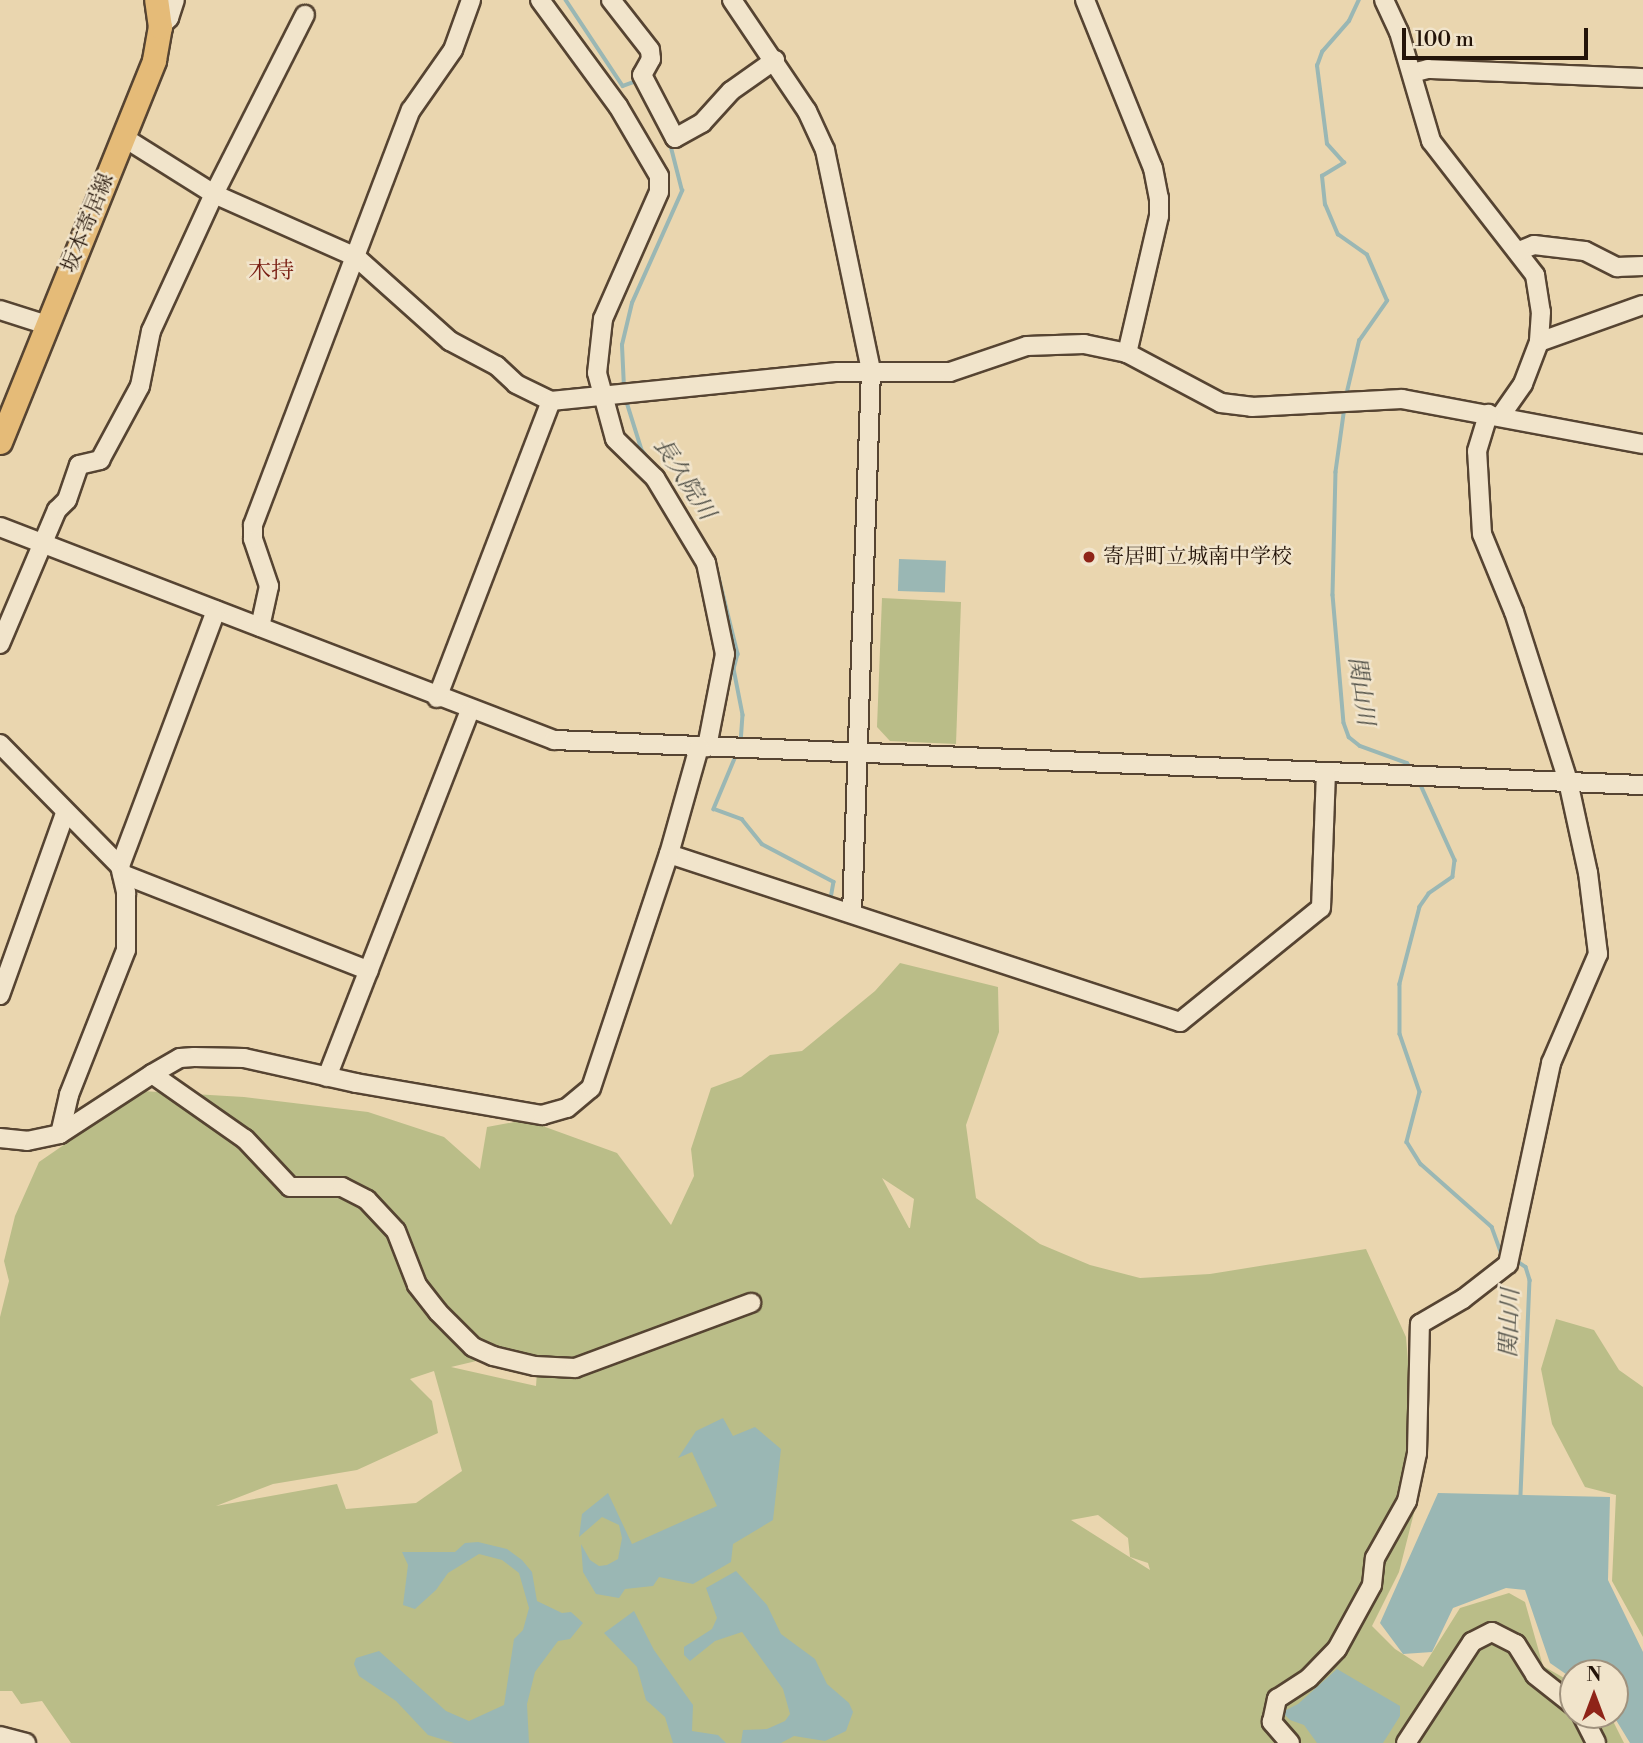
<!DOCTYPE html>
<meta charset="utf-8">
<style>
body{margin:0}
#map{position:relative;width:1643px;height:1743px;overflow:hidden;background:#ead6af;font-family:"Libre Bodoni","Noto Serif JP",serif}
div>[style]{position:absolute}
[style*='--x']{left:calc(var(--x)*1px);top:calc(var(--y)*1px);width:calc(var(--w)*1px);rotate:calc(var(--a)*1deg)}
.green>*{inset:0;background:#babd88}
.water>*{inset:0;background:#9ab7b4;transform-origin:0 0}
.stream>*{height:3.5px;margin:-1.75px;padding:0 1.75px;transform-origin:1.75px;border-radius:1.75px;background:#9ab7b4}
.roads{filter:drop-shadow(2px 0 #564432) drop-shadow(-2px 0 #564432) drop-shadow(0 2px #564432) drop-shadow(0 -2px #564432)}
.minor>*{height:18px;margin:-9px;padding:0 9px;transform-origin:9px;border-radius:9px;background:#f1e4cb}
.major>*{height:23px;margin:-11.5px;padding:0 11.5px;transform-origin:11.5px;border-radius:11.5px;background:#e5bb78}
.dots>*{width:19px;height:19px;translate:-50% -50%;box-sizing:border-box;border:4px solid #f1e4cb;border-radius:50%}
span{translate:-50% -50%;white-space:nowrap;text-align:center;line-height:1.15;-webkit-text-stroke:5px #f1e4cb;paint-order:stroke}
.street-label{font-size:21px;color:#241409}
.poi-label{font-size:21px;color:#241409}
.left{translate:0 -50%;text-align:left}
.neighbourhood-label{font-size:23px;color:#7a1f14}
.water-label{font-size:23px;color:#4d4d45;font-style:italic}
.north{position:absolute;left:1559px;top:1659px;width:70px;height:70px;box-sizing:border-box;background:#f1e4cb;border:2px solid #9f917d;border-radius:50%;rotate:0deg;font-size:19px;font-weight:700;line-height:28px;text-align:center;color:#241409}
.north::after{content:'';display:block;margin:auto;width:24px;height:32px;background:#8f2418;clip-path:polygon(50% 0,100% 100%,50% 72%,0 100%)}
.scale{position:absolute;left:1402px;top:28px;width:186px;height:32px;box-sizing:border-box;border:4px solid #241409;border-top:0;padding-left:9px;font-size:21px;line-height:24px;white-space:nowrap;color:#241409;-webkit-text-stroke:5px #f1e4cb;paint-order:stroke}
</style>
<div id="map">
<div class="green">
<i style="clip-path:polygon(882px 598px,961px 602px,956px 744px,890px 741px,877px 727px)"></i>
<i style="clip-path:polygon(evenodd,900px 963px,998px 987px,999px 1032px,966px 1125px,976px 1198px,1040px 1244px,1090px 1265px,1140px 1278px,1210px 1274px,1366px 1249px,1406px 1337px,1419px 1493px,1399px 1572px,1372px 1626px,1395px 1649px,1423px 1667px,1460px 1608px,1509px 1593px,1525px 1602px,1543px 1666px,1573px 1683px,1573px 1715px,1610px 1715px,1624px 1743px,71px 1743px,42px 1701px,21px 1704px,12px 1691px,0 1691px,0 1317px,9px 1281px,4px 1261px,15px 1216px,39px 1162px,142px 1091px,244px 1097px,368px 1112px,444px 1137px,480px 1169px,487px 1127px,526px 1120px,617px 1153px,671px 1225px,694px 1176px,691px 1149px,711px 1088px,741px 1077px,770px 1055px,802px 1051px,875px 991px,900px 963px,882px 1178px,914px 1199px,910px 1228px,909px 1228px,882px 1178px,900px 963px,518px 1351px,538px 1358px,536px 1386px,451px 1367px,518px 1351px,900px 963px,434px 1371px,462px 1471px,416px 1503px,346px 1509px,337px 1484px,216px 1506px,273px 1484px,357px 1470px,438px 1433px,432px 1401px,410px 1379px,434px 1371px,900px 963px,1098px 1515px,1128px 1538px,1130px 1557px,1148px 1563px,1150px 1570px,1071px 1520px,1098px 1515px)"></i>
<i style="clip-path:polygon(1556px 1319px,1594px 1330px,1619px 1370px,1643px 1387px,1643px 1637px,1612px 1581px,1616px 1495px,1585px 1487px,1552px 1424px,1541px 1369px)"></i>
</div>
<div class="water">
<i style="left:899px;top:559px;width:47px;height:32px;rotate:2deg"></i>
<i style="clip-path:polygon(723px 1418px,733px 1436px,755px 1427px,781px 1449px,773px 1520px,733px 1544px,731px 1562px,693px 1584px,659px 1577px,653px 1586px,625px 1589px,619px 1598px,596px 1594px,583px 1572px,581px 1544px,590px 1560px,599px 1566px,607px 1565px,618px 1559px,622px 1538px,619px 1525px,602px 1517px,579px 1537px,582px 1514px,608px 1493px,632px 1544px,717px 1506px,692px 1452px,678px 1458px,696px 1431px)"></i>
<i style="clip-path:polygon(1438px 1493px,1610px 1497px,1608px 1580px,1643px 1652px,1643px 1743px,1630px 1743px,1613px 1715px,1615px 1673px,1573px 1673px,1573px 1679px,1550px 1663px,1525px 1590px,1506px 1588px,1453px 1608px,1432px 1652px,1403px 1654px,1380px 1623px)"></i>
<i style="clip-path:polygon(478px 1542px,507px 1549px,522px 1560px,532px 1572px,537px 1601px,562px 1613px,571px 1612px,583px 1623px,570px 1639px,558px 1641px,535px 1672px,527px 1704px,529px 1743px,454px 1743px,428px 1735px,396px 1701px,359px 1676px,354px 1664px,356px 1658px,379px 1651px,446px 1711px,469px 1721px,504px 1705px,514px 1639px,523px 1630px,529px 1608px,519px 1573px,502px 1560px,479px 1554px,448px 1573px,436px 1590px,415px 1609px,403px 1605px,408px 1565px,402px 1552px,455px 1552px,465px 1543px)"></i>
<i style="clip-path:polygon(736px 1571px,767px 1605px,781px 1634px,815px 1659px,827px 1684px,849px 1703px,853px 1712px,846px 1731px,825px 1741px,794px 1736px,781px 1743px,741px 1743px,743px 1730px,767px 1729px,785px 1721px,790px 1714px,783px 1689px,742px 1632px,715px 1641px,690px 1661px,684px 1655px,684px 1647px,712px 1629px,717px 1618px,706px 1588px)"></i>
<i style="clip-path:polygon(634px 1611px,654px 1650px,693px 1705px,692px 1731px,718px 1735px,726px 1743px,673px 1743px,665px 1717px,646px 1700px,637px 1667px,604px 1633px)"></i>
<i style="clip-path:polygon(1337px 1669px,1400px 1706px,1400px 1716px,1383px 1743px,1317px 1743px,1304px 1725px,1290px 1720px,1282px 1712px,1298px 1704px)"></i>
</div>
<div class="stream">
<i style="--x:566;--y:0;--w:103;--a:56.5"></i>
<i style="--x:623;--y:86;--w:15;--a:-20"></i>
<i style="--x:624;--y:388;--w:43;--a:-92.7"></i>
<i style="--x:622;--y:345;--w:43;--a:-76.6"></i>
<i style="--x:632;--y:303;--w:123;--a:-65.9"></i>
<i style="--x:682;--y:191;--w:49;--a:-104.3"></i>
<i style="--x:1346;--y:396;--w:57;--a:-76.7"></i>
<i style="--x:1359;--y:341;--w:49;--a:-55"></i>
<i style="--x:1387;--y:301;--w:50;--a:-113.5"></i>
<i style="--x:1367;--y:255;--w:35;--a:-145"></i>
<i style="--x:1338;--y:235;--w:33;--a:-113"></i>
<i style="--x:1325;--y:205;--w:29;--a:-96"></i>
<i style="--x:1322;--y:176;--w:26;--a:-31"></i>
<i style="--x:1344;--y:163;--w:25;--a:-132"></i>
<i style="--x:1327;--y:144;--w:79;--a:-97.3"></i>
<i style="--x:1317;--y:66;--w:15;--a:-70"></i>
<i style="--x:1322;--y:52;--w:41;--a:-48.9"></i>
<i style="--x:1349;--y:21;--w:23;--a:-65"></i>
<i style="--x:626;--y:399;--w:53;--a:72.6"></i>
<i style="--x:642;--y:450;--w:23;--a:52"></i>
<i style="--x:1345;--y:407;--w:66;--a:97.9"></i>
<i style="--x:1336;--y:472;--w:123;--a:91.4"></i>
<i style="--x:1333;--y:595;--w:128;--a:85.1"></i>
<i style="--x:1344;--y:723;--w:15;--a:70"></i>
<i style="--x:1349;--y:737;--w:14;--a:39"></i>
<i style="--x:1360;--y:746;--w:50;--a:19.9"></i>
<i style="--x:1407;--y:763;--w:9;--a:49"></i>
<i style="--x:667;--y:482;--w:89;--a:57.9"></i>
<i style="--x:714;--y:557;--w:100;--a:76.1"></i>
<i style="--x:738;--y:654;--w:16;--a:105"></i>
<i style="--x:734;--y:669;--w:47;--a:78.9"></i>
<i style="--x:743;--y:715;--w:28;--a:94"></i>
<i style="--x:737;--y:754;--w:60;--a:112.7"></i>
<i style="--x:714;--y:809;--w:30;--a:20"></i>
<i style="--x:742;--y:819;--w:32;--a:51"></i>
<i style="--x:762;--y:844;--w:81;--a:27.8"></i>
<i style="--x:834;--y:882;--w:17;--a:100"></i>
<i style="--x:1420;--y:783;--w:85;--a:65.6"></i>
<i style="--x:1455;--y:860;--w:17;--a:97"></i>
<i style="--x:1453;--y:877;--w:29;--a:145"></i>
<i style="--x:1429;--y:894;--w:16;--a:125"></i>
<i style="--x:1420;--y:907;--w:80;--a:104.6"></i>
<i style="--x:1400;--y:984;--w:50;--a:90"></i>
<i style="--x:1400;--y:1034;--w:61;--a:71"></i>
<i style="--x:1420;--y:1092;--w:52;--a:104.6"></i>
<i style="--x:1407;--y:1142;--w:26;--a:58"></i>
<i style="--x:1421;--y:1164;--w:95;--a:41.6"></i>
<i style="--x:1492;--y:1227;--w:32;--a:70"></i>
<i style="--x:1514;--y:1259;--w:14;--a:34"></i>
<i style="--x:1526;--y:1267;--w:14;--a:73"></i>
<i style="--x:1530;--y:1280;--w:215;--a:92.4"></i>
</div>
<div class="roads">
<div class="minor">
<i style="--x:540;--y:0;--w:132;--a:53.7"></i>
<i style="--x:618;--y:106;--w:81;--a:59.6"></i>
<i style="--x:659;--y:176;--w:16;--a:90"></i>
<i style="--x:659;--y:192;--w:139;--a:113.8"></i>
<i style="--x:603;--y:319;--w:54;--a:96.3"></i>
<i style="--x:597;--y:373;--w:68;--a:74.7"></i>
<i style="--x:615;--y:439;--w:56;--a:44.3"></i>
<i style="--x:655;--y:478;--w:99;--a:59"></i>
<i style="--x:706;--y:563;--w:93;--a:78.2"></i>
<i style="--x:725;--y:654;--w:95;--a:101"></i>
<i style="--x:611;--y:0;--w:63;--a:52"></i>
<i style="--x:650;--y:50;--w:9;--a:84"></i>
<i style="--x:651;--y:59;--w:18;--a:119"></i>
<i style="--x:642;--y:75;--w:71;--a:62.4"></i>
<i style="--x:675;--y:138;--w:31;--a:-29"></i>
<i style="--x:702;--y:123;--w:43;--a:-47.8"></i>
<i style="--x:731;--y:91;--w:54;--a:-35.2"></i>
<i style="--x:732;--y:0;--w:134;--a:56"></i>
<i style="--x:807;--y:111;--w:43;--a:65.2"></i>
<i style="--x:825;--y:150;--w:225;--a:78.2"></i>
<i style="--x:871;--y:370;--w:543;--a:92"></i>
<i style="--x:1085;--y:0;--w:181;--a:68"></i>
<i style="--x:1153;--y:168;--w:31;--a:79"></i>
<i style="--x:1159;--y:198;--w:18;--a:90"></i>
<i style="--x:1159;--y:216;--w:141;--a:103.1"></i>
<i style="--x:1384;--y:0;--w:35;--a:65"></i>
<i style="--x:1399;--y:32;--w:114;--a:73.6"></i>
<i style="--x:1431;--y:141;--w:170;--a:52.2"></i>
<i style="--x:1535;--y:275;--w:37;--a:81"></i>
<i style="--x:1541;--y:312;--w:30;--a:94"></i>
<i style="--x:1539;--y:342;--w:45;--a:110.9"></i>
<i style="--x:1523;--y:384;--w:39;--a:125"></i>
<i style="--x:160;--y:27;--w:13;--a:-45"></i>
<i style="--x:169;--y:18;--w:19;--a:-72"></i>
<i style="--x:1412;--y:73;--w:16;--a:-14"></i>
<i style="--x:1428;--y:69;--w:215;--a:2.4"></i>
<i style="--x:123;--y:137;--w:107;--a:32.1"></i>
<i style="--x:214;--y:194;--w:155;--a:23.9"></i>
<i style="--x:356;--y:257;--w:126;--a:41.8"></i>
<i style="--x:450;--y:341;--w:53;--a:28"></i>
<i style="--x:497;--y:366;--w:26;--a:43"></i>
<i style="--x:516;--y:384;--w:39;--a:26"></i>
<i style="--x:551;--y:401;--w:288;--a:-5.8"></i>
<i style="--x:838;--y:372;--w:112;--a:0"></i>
<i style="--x:950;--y:372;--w:81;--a:-18.7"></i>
<i style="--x:1027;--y:346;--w:57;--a:-2"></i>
<i style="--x:1084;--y:344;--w:44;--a:11.8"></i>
<i style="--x:1127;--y:353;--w:106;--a:28"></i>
<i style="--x:1221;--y:403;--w:31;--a:7"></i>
<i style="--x:1252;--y:407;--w:150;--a:-3.1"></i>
<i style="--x:1402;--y:399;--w:245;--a:10.6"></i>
<i style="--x:1519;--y:251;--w:16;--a:-22"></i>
<i style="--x:1534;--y:245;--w:51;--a:6.7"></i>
<i style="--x:1585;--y:251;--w:36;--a:27"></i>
<i style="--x:1617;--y:267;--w:26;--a:-2"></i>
<i style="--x:0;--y:310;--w:49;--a:17.7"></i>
<i style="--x:1539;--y:342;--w:110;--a:-19.6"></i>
<i style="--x:0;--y:527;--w:594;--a:21.03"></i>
<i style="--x:554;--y:740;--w:1090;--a:2.37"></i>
<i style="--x:260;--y:627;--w:42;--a:-77.6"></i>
<i style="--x:269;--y:586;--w:50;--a:-108.8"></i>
<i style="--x:253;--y:539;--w:14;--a:-90"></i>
<i style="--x:253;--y:525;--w:444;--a:-69.2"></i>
<i style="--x:411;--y:110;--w:73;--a:-55"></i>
<i style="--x:453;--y:50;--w:53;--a:-70.2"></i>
<i style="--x:0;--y:644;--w:146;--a:-67"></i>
<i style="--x:57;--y:510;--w:14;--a:-45"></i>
<i style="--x:67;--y:500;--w:37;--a:-71"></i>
<i style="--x:79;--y:465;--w:22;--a:-13"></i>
<i style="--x:100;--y:460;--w:84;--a:-61.6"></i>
<i style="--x:140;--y:386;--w:56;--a:-78.7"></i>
<i style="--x:151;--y:331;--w:151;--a:-65.3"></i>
<i style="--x:214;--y:194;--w:201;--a:-63.1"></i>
<i style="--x:437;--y:698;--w:318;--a:-69"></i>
<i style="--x:0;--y:744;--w:171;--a:45.5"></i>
<i style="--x:120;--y:866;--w:28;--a:77"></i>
<i style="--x:126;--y:893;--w:57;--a:90"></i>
<i style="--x:126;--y:950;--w:156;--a:111.5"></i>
<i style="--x:69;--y:1095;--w:40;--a:103"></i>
<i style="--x:669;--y:854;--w:538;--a:18.2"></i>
<i style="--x:1180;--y:1022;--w:181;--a:-39"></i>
<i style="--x:1321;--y:908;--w:136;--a:-87.9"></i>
<i style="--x:120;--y:866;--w:273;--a:-69.4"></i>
<i style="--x:122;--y:874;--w:265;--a:21.4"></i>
<i style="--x:0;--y:995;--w:193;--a:-70.3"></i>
<i style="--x:152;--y:1074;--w:113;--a:35"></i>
<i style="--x:245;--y:1139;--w:66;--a:46.8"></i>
<i style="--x:290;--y:1187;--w:52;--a:0"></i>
<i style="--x:342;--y:1187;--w:28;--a:27"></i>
<i style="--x:367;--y:1200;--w:42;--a:46.9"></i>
<i style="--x:396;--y:1231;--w:58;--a:68.7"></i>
<i style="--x:417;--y:1285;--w:34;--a:52"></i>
<i style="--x:438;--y:1312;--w:49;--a:45"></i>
<i style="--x:473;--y:1347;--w:22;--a:24"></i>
<i style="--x:493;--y:1356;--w:43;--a:13.4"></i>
<i style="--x:535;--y:1366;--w:40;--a:2.9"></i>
<i style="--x:575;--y:1368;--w:188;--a:-20.3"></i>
<i style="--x:327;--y:1077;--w:393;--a:-68.7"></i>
<i style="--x:0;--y:1138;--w:27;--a:6"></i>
<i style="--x:27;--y:1141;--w:34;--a:-12"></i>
<i style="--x:60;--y:1134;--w:110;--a:-33.1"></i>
<i style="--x:152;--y:1074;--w:32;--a:-30"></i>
<i style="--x:180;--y:1058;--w:14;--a:-4"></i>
<i style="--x:194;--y:1057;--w:50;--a:1.1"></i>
<i style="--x:244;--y:1058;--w:115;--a:12.6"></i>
<i style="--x:356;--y:1083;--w:189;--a:9.8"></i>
<i style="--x:542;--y:1115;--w:26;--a:-16"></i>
<i style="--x:567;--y:1108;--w:31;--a:-40"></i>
<i style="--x:591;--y:1088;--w:247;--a:-71.6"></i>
<i style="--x:669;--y:854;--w:111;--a:-74.3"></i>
<i style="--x:1582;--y:1715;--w:31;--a:63"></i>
<i style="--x:0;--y:1736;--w:27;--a:15"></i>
<i style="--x:1290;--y:1743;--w:28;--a:-131"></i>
<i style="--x:1272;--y:1722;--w:24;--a:-78"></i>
<i style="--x:1277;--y:1699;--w:38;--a:-33"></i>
<i style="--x:1309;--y:1678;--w:40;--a:-46"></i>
<i style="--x:1337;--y:1649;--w:73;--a:-61.3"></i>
<i style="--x:1372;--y:1585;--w:27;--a:-84"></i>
<i style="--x:1375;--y:1558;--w:65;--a:-60.7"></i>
<i style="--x:1407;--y:1501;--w:49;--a:-78.2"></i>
<i style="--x:1417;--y:1453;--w:129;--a:-88.7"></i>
<i style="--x:1420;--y:1324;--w:50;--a:-30.2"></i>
<i style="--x:1463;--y:1299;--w:57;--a:-37.9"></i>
<i style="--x:1508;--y:1264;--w:206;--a:-77.9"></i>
<i style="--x:1551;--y:1063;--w:119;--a:-66.7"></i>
<i style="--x:1598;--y:954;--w:82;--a:-97"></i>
<i style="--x:1588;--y:873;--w:94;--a:-102.3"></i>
<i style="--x:1568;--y:781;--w:177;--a:-107.7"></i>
<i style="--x:1514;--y:612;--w:84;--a:-112.3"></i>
<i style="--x:1482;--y:534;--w:83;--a:-93.4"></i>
<i style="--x:1477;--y:451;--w:39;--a:-73"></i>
<i style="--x:1406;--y:1743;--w:121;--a:-56.8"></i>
<i style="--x:1472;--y:1642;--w:22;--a:-27"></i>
<i style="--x:1492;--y:1632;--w:27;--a:27"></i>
<i style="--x:1516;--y:1644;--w:36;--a:58"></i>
<i style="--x:1535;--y:1675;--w:48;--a:38.3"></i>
</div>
<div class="major">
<i style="--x:0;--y:442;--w:412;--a:-68"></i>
<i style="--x:154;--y:60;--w:34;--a:-80"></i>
<i style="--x:160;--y:27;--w:27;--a:-98"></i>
</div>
</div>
<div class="dots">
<i style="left:1089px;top:557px;background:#8f2418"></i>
</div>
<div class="street-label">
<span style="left:88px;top:223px;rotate:-68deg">坂本寄居線</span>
</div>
<div class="poi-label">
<span class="left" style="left:1103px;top:557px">寄居町立城南中学校</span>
</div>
<div class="neighbourhood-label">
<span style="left:271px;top:271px">木持</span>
</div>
<div class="water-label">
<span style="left:684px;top:479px;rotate:57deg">長久院川</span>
<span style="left:1361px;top:691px;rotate:82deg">関山川</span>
<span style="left:1510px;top:1323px;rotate:-88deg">関山川</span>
</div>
<div class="north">N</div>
<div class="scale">100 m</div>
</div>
